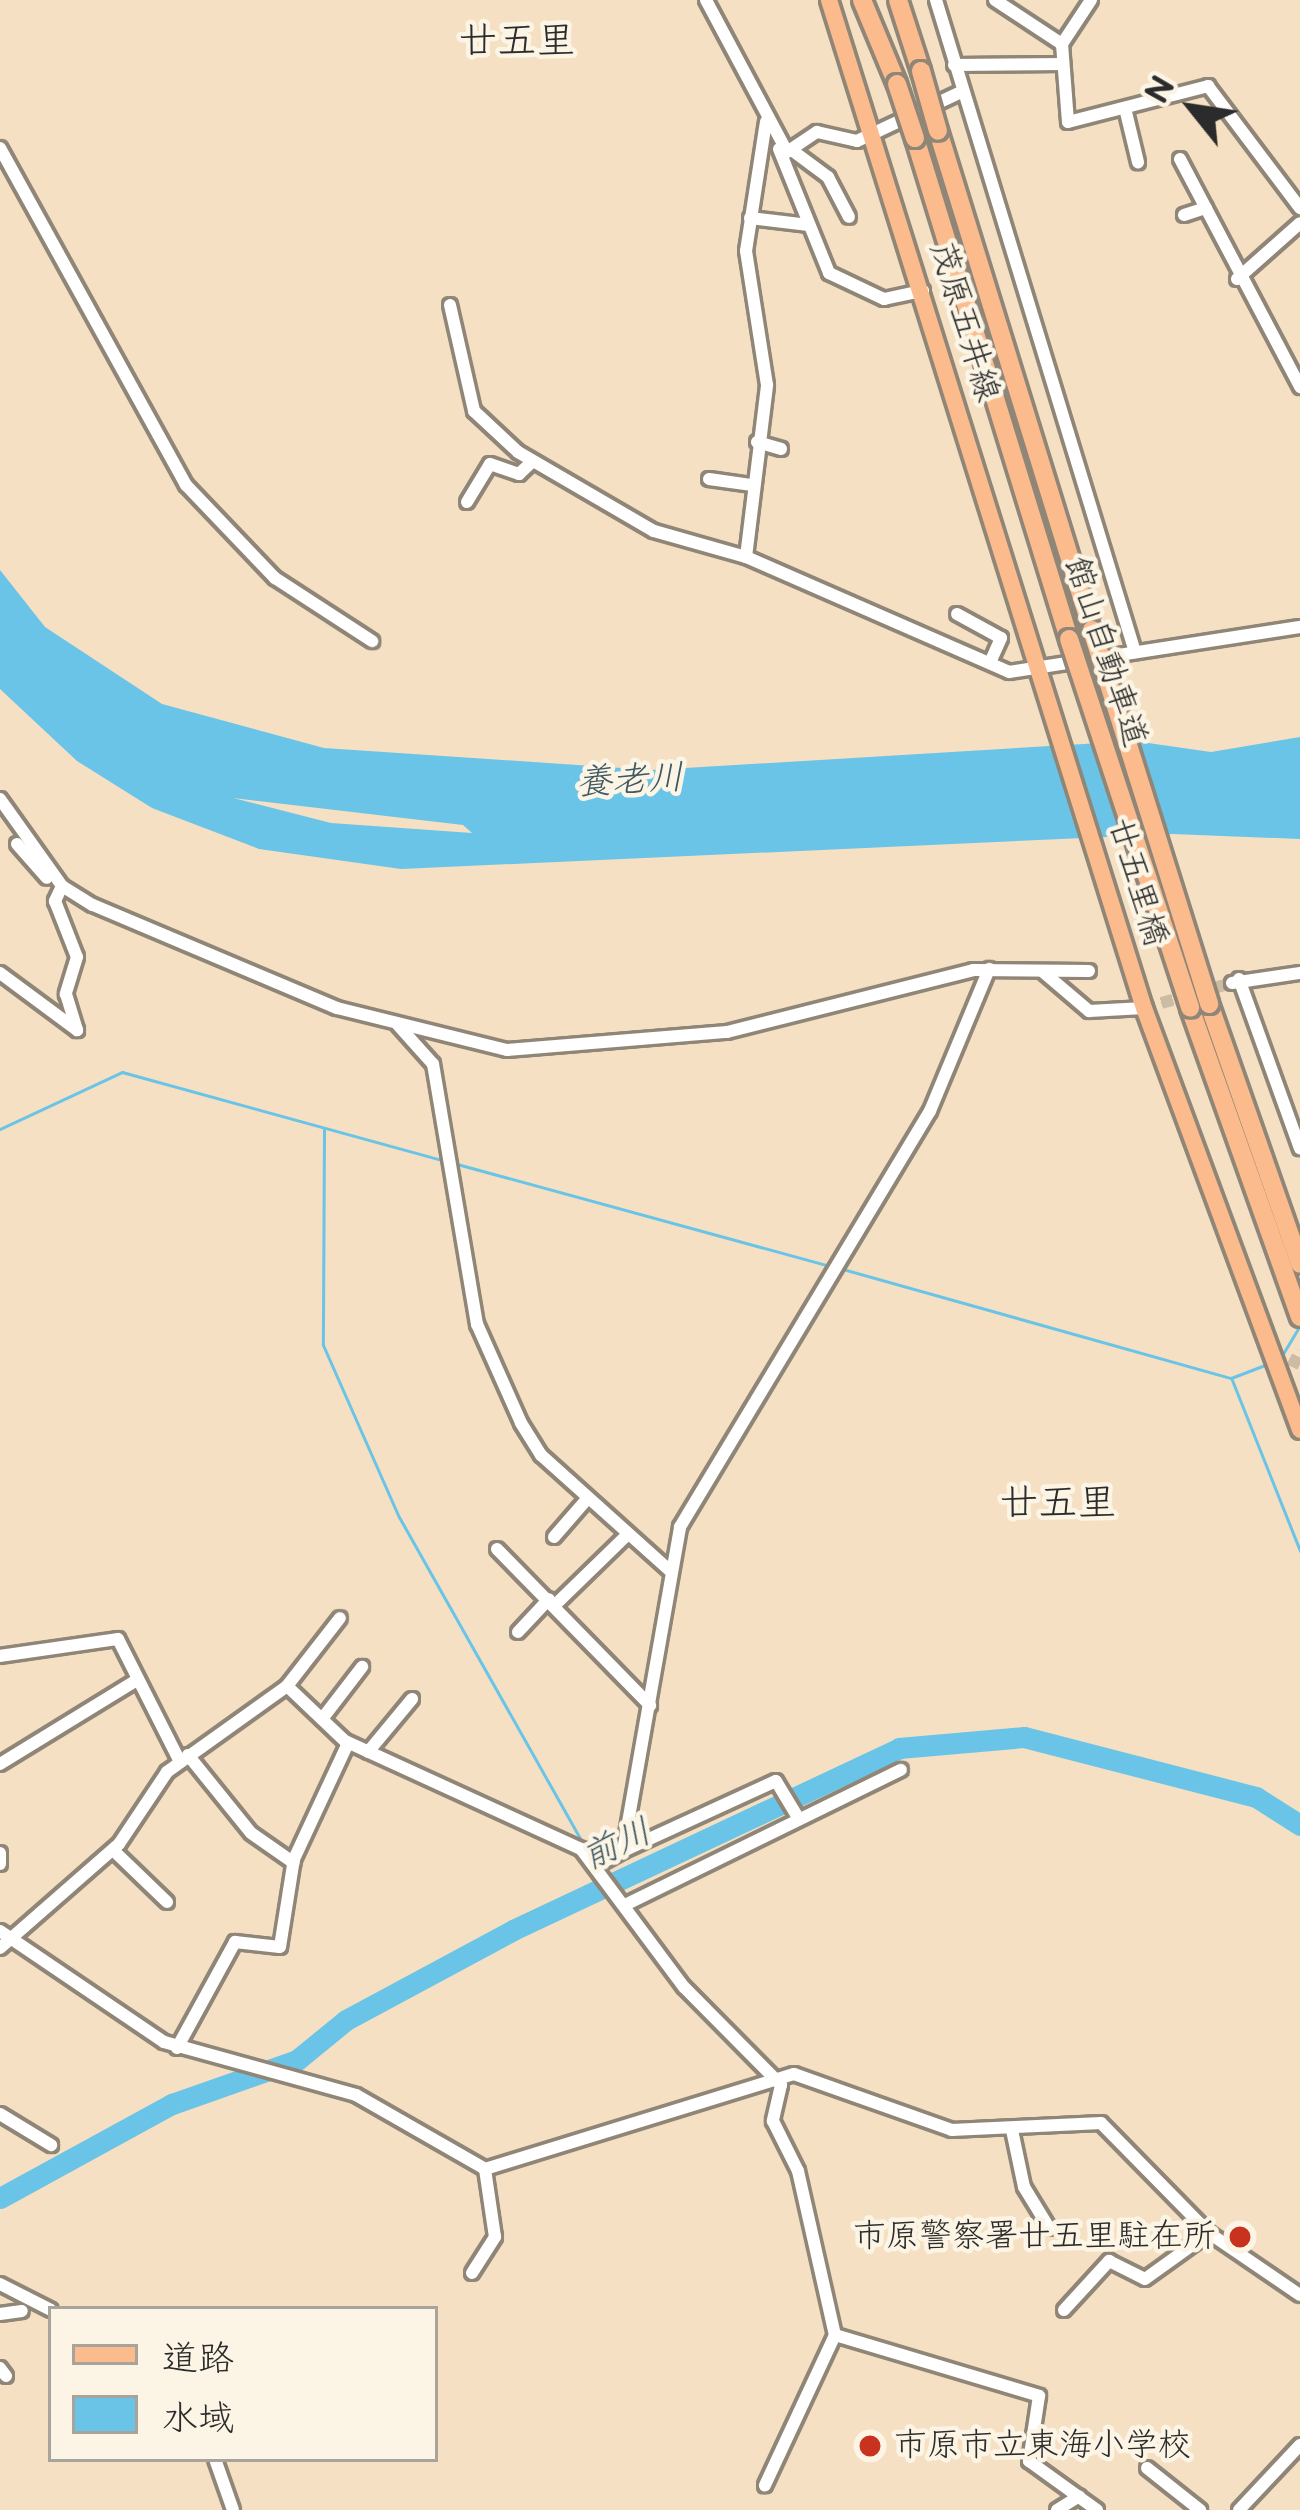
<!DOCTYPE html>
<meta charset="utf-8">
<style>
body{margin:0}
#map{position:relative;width:1300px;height:2510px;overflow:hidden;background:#f5e0c3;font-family:"Balsamiq Sans","Klee One",sans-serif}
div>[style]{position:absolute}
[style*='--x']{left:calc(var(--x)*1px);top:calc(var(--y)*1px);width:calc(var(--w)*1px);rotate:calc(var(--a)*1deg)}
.water>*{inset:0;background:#69c4e7}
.stream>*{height:3px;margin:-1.5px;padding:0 1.5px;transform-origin:1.5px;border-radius:1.5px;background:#69c4e7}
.river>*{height:21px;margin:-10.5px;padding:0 10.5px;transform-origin:10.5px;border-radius:10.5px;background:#69c4e7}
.minor-tunnel>*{height:12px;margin-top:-6px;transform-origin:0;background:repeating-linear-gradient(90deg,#cdbca5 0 12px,transparent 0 18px)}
.roads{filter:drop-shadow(3px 0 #908677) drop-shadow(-3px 0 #908677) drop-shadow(0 3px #908677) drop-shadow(0 -3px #908677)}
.minor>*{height:12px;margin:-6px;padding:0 6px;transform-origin:6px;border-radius:6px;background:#fff}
.major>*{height:16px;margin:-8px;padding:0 8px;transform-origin:8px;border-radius:8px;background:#fbbb8c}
.highway>*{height:18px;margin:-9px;padding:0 9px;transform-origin:9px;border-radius:9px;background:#fbbb8c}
.bridges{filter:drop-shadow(3px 0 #908677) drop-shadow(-3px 0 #908677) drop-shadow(0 3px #908677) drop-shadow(0 -3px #908677)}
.highway-bridge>*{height:18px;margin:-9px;padding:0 9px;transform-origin:9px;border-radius:9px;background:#fbbb8c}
.dots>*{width:33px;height:33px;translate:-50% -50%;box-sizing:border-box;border:6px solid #fcf5e5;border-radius:50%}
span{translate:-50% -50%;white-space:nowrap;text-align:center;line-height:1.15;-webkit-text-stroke:9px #fcf5e5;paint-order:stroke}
.street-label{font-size:33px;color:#2b2b2b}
.poi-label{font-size:33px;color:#2b2b2b}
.right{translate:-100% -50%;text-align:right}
.left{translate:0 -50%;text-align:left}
.water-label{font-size:36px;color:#3e5963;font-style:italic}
.quarter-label{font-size:39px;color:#2b2b2b}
.legend{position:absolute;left:48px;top:2306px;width:390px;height:156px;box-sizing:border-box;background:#fcf5e5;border:3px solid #a8a49b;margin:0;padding:15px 21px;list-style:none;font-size:36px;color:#2b2b2b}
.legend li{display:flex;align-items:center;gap:24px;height:60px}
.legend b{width:60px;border:3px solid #a8a49b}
.north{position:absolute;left:1132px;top:48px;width:120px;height:120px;-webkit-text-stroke:9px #fcf5e5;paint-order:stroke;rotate:300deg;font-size:33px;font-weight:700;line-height:48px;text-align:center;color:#2b2b2b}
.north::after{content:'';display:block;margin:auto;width:42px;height:54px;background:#2b2b2b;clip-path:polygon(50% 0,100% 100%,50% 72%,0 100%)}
</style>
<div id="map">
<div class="water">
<i style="clip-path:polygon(evenodd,0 570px,45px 627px,162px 704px,324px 748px,652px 770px,1134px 741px,1211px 752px,1300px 737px,1300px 839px,1173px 834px,401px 869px,259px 849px,152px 808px,77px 761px,0 689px,0 570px,233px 798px,463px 825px,472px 833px,331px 823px,233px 798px)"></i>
</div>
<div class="stream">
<i style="--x:0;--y:1129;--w:135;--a:-25"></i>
<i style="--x:122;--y:1072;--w:332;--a:15.4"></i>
<i style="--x:324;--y:1130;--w:215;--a:90.3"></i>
<i style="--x:323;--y:1345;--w:188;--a:66.2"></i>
<i style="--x:399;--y:1517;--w:379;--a:60.6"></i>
<i style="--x:457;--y:1164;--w:387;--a:15.3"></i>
<i style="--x:839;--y:1268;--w:407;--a:15.7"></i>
<i style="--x:1231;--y:1378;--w:39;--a:-21"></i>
<i style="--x:1281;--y:1357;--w:37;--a:-59"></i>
<i style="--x:1232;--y:1380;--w:184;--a:68.3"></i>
</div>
<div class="river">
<i style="--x:0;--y:2198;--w:196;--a:-28.7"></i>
<i style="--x:172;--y:2104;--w:133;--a:-19.4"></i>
<i style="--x:297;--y:2060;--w:63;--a:-39.2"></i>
<i style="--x:346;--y:2020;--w:190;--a:-28.3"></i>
<i style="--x:513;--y:1930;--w:427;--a:-25.2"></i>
<i style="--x:899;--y:1748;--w:125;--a:-5"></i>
<i style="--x:1024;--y:1737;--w:240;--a:14.5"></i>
<i style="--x:1256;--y:1797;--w:52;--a:32.5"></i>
</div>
<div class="minor-tunnel">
<i style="--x:1144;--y:1008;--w:91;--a:-15.9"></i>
<i style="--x:1292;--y:1367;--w:18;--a:-63"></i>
</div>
<div class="roads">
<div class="minor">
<i style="--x:706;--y:0;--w:172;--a:61.9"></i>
<i style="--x:787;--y:152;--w:36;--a:-34"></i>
<i style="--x:817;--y:132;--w:41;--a:12.7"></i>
<i style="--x:857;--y:141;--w:115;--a:-25.2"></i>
<i style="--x:936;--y:0;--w:682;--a:73.03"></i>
<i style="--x:995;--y:0;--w:80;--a:33.3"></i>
<i style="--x:1091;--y:0;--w:53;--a:123.4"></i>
<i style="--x:1062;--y:44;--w:78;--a:85.6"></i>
<i style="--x:1068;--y:122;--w:145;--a:-14.4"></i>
<i style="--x:1208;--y:86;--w:153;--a:53"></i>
<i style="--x:954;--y:65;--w:109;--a:-0.5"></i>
<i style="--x:1125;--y:108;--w:56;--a:76.5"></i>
<i style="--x:0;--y:148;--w:385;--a:61.1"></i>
<i style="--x:186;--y:485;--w:129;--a:46.3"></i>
<i style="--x:275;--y:578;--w:116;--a:33"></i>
<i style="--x:779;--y:149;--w:134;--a:68"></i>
<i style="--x:829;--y:273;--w:61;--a:25.3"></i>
<i style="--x:884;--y:299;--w:40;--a:-12"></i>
<i style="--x:793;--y:151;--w:44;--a:36.6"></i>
<i style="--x:828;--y:177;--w:45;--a:62.3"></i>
<i style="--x:1180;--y:159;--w:258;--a:62.2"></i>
<i style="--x:1184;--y:215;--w:23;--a:-18"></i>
<i style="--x:750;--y:218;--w:59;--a:6.8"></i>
<i style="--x:1237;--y:279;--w:84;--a:-41.6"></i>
<i style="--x:450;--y:305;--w:109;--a:77.2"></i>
<i style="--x:474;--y:411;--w:60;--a:43"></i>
<i style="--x:518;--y:452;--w:157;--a:30.2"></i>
<i style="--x:654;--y:531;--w:96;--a:15.8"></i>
<i style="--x:746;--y:557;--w:287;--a:23.6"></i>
<i style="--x:1009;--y:672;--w:294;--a:-8.8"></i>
<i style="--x:757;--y:442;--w:25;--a:16"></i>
<i style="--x:709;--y:479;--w:42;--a:8.1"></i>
<i style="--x:467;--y:502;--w:44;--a:-58.8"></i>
<i style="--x:490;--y:464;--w:31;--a:19"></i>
<i style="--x:519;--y:474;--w:18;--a:-43"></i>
<i style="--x:746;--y:557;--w:173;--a:-83"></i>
<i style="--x:767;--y:385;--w:136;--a:-98.9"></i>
<i style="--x:746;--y:251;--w:131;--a:-81.2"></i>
<i style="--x:957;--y:614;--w:50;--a:28.6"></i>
<i style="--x:1001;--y:638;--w:22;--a:114"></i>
<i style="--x:0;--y:799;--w:107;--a:54.5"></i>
<i style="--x:62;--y:886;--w:36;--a:32"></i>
<i style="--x:93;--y:905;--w:265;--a:22.9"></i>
<i style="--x:337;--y:1008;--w:175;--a:13.9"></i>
<i style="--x:507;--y:1050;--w:221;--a:-4.7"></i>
<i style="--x:727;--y:1032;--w:254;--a:-14.1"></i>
<i style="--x:973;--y:970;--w:116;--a:0.5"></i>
<i style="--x:17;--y:844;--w:45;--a:48.6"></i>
<i style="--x:62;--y:886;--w:17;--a:115"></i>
<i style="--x:55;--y:901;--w:60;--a:68.6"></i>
<i style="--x:77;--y:957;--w:39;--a:107"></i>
<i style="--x:66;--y:994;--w:38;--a:73"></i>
<i style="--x:1042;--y:971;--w:62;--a:40.4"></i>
<i style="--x:1089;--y:1011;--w:55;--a:-3.1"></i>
<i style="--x:0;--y:973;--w:96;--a:36.5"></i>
<i style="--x:1239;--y:979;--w:180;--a:70.2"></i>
<i style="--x:1232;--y:983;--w:69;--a:-8.4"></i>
<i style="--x:398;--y:1025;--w:52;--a:48.1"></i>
<i style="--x:433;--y:1064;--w:264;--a:80.4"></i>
<i style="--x:477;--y:1324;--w:108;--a:66"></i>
<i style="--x:521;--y:1423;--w:38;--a:58"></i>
<i style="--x:541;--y:1455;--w:172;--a:41.9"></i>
<i style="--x:554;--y:1537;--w:50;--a:-49"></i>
<i style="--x:497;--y:1549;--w:219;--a:45.6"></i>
<i style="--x:555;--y:1605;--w:99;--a:-44.2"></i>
<i style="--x:518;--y:1632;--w:45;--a:-46.8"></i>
<i style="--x:0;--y:1656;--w:119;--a:-8.2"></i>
<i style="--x:118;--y:1639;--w:138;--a:63.2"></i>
<i style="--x:287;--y:1686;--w:80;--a:43.5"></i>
<i style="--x:345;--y:1741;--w:260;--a:24.6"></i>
<i style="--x:581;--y:1849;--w:172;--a:53.3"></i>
<i style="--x:684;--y:1987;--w:138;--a:45.3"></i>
<i style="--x:781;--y:2085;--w:37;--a:103"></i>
<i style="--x:773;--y:2121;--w:56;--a:63.4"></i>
<i style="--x:798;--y:2171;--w:168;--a:77.3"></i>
<i style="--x:835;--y:2335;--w:166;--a:115"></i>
<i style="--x:322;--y:1719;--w:66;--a:-52.4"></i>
<i style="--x:368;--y:1752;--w:69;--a:-50.3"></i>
<i style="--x:188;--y:1755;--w:100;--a:51.1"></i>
<i style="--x:251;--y:1833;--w:52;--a:34.9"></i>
<i style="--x:0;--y:1764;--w:157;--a:-31.5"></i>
<i style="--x:113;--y:1850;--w:75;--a:43.9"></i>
<i style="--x:623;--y:1851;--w:168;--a:-24.6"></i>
<i style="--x:776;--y:1781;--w:41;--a:59"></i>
<i style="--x:0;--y:1853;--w:11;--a:90"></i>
<i style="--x:598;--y:1865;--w:29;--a:-29"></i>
<i style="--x:623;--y:1851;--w:329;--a:-80"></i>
<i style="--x:680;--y:1527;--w:485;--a:-59"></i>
<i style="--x:930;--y:1111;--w:154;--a:-67.4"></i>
<i style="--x:627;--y:1904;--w:305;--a:-26.1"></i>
<i style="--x:0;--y:1931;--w:198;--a:34.1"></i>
<i style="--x:164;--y:2042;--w:199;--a:15.4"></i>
<i style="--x:356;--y:2095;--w:149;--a:29.8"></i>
<i style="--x:485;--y:2169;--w:323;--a:-17.1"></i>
<i style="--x:794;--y:2074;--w:168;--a:19.5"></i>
<i style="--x:952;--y:2130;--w:149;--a:-2.7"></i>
<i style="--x:1101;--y:2123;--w:154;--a:45.5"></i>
<i style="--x:1209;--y:2233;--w:110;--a:34.3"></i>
<i style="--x:0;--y:1948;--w:158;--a:-41.2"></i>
<i style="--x:119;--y:1844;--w:87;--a:-56.3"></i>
<i style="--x:167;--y:1772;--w:148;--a:-35.6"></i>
<i style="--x:287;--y:1686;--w:86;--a:-52.1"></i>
<i style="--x:177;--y:2048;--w:121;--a:-61.3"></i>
<i style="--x:235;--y:1942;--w:45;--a:6.3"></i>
<i style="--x:280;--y:1947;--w:89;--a:-81"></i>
<i style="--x:294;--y:1859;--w:128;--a:-65"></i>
<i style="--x:0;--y:2114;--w:60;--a:31.3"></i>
<i style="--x:1012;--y:2130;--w:58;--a:78.1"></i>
<i style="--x:1024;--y:2187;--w:48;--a:58.6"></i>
<i style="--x:472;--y:2273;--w:43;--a:-57.4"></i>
<i style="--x:495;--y:2237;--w:69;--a:-98.4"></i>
<i style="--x:0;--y:2284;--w:57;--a:27"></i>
<i style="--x:1064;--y:2310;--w:67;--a:-47.4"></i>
<i style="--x:1109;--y:2261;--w:40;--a:26.6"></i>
<i style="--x:1145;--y:2279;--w:79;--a:-35.7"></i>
<i style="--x:0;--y:2314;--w:22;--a:-8"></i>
<i style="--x:835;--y:2335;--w:213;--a:16.6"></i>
<i style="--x:1039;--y:2396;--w:66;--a:98.7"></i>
<i style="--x:1029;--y:2461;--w:84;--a:35.8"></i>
<i style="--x:0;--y:2368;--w:10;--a:53"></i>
<i style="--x:215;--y:2459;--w:54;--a:70.6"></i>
<i style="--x:1147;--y:2468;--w:68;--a:38.4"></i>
<i style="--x:1057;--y:2510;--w:26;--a:-32"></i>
<i style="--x:1239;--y:2510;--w:89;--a:-46.8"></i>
</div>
<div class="major">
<i style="--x:829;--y:0;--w:1056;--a:72.65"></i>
<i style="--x:1144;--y:1008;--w:450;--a:69.7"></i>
</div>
<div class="highway">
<i style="--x:862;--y:0;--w:91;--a:67.4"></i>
<i style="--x:898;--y:0;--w:75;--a:72.1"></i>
<i style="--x:938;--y:131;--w:522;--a:72.85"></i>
<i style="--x:915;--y:138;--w:524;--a:72.91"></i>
<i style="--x:1209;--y:1004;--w:275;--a:70.7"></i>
<i style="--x:1190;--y:1008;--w:328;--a:70.4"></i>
</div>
</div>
<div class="bridges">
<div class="highway-bridge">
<i style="--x:921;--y:71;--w:62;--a:74.2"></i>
<i style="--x:897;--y:84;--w:57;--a:71.6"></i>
<i style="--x:1092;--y:630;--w:392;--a:72.6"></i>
<i style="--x:1069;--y:639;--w:388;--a:71.8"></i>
</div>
</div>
<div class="dots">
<i style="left:1240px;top:2237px;background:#c8321e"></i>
<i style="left:870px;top:2446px;background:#c8321e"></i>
</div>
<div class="street-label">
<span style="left:964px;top:322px;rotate:73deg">茂原五井線</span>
<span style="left:1105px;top:652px;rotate:72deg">館山自動車道</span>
<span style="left:1137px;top:882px;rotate:73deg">廿五里橋</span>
</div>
<div class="poi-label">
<span class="right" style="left:1216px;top:2237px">市原警察署廿五里駐在所</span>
<span class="left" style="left:894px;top:2446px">市原市立東海小学校</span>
</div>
<div class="water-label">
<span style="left:630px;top:781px;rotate:-3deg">養老川</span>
<span style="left:617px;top:1845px;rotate:-25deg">前川</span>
</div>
<div class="quarter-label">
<span style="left:517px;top:42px">廿五里</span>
<span style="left:1058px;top:1504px">廿五里</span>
</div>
<ul class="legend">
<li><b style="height:15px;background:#fbbb8c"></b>道路</li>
<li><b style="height:33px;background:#69c4e7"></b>水域</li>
</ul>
<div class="north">N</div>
</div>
